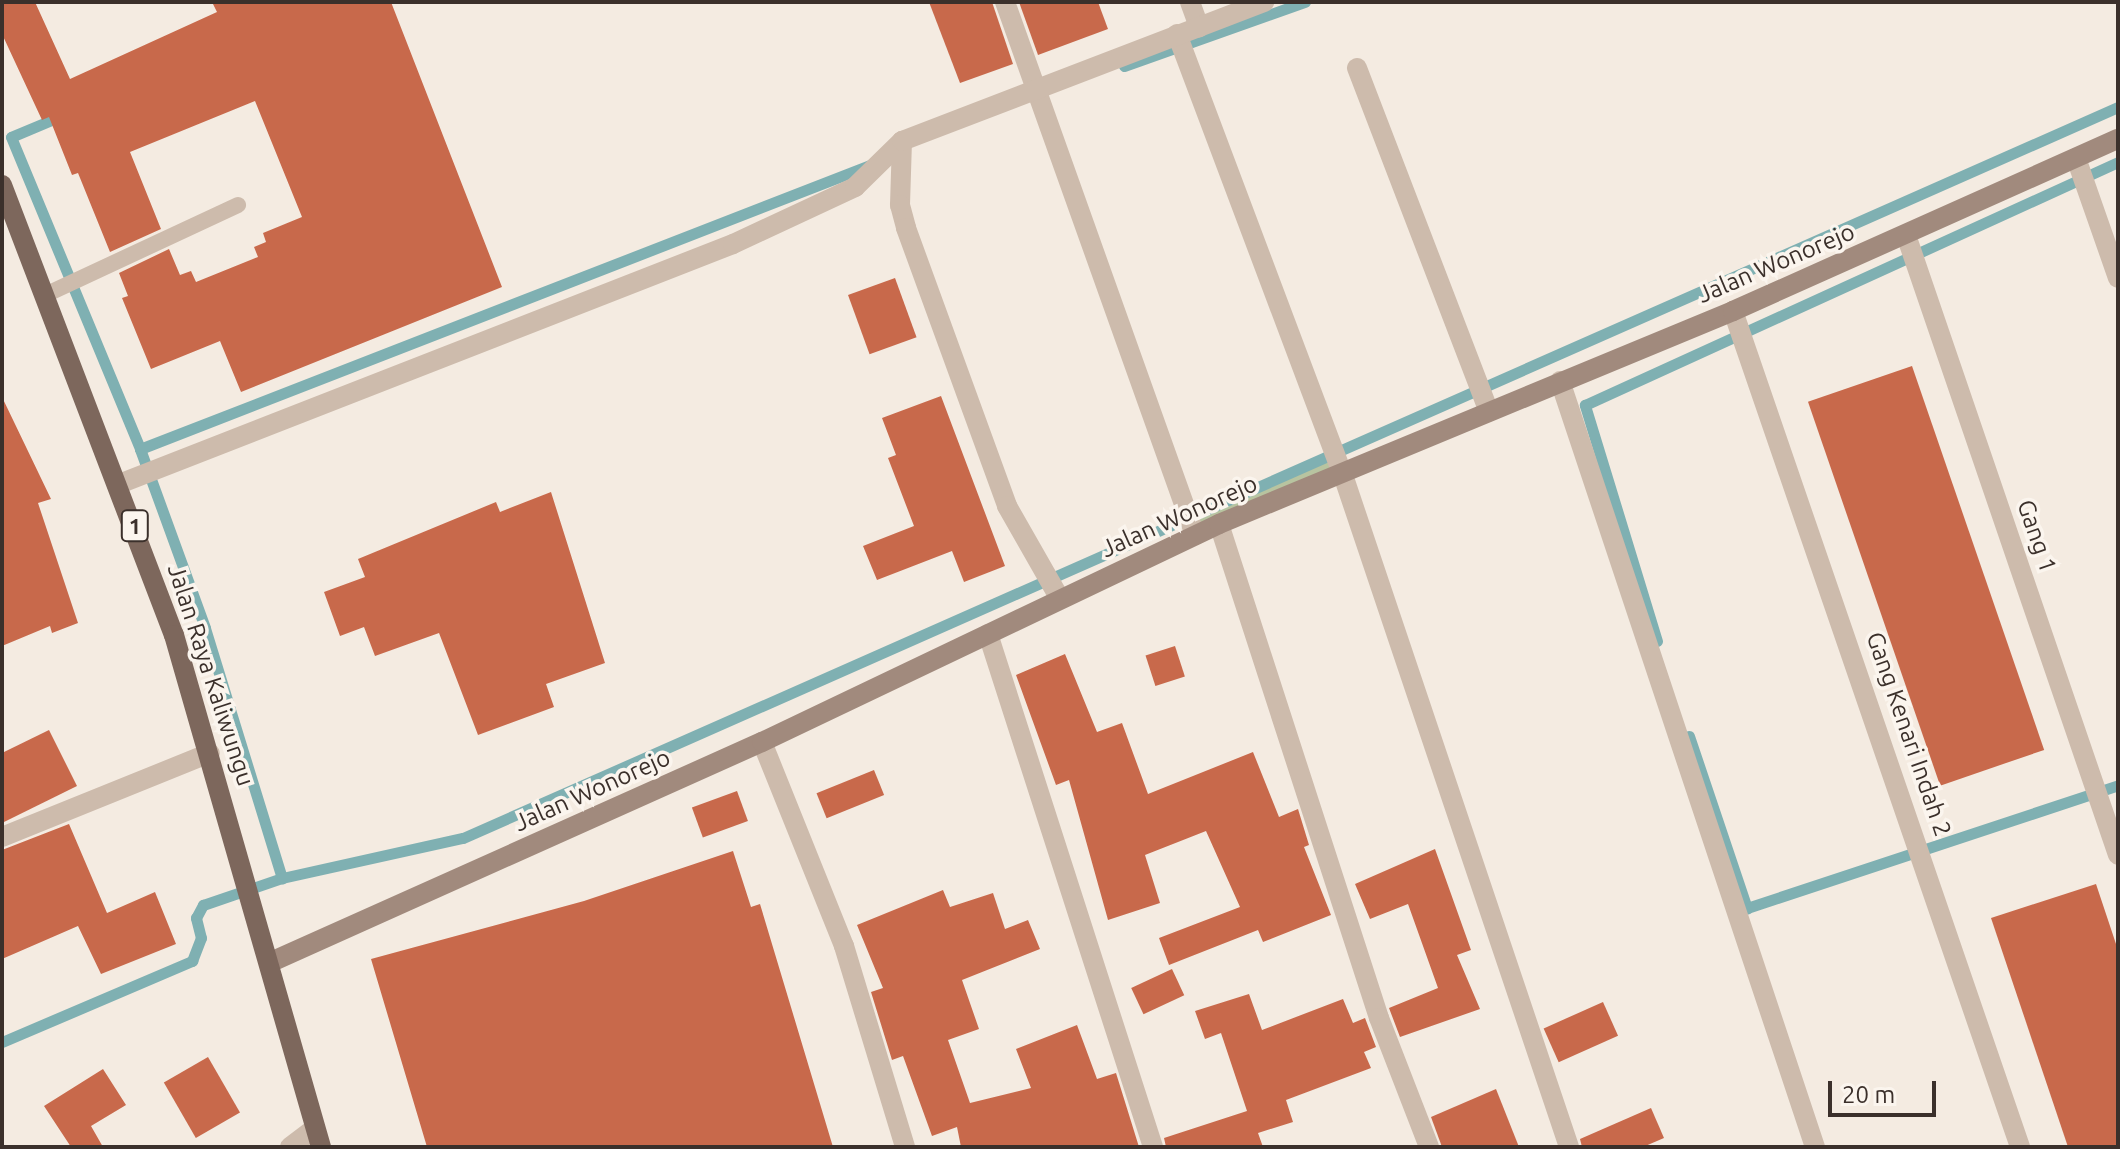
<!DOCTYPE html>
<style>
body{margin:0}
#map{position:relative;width:2120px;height:1149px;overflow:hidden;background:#f4ebe1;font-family:Ubuntu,sans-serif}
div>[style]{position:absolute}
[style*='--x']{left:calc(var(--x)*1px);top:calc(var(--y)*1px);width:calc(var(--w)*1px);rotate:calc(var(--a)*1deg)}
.green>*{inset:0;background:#b8c4a0}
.stream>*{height:11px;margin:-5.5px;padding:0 5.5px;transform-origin:5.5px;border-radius:5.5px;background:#7fb0b2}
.building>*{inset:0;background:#c8694b;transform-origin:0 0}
.lane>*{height:16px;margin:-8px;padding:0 8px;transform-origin:8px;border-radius:8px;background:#cdbbac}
.street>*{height:20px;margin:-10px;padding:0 10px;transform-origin:10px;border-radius:10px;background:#cdbbac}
.secondary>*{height:20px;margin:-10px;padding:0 10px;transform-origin:10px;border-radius:10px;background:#a18a7d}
.primary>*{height:20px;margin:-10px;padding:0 10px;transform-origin:10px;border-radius:10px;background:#7d675c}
span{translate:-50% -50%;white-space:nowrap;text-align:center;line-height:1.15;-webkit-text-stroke:7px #fbf5ee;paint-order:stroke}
.shield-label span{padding:2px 6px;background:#fbf5ee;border:2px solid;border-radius:6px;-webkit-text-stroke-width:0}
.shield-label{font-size:22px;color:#3b302b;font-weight:700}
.street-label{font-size:24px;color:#3b302b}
.frame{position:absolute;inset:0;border:4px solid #3b302b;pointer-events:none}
.scale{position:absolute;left:1828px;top:1081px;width:108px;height:36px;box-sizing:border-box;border:4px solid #3b302b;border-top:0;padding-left:10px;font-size:24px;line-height:28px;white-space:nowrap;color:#3b302b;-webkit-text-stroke:6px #fbf5ee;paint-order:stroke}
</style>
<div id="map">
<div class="green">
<i style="clip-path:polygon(1329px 455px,1338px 473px,1198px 530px,1191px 517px)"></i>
</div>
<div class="stream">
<i style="--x:1124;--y:66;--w:192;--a:-19.5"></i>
<i style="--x:61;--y:116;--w:54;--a:157.2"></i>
<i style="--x:11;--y:137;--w:338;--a:67.5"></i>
<i style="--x:140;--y:449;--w:190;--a:70"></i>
<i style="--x:205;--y:628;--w:262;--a:72.9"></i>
<i style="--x:140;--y:449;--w:783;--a:-21.26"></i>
<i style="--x:1657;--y:641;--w:247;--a:-107"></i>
<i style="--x:1585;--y:405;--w:586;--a:-24.51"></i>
<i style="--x:1689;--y:736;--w:182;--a:71.4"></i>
<i style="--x:1747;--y:908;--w:391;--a:-18.3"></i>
<i style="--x:2;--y:1042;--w:207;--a:-23.1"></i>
<i style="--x:192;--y:961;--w:25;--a:-69"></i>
<i style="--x:201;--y:938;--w:21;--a:-104"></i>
<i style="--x:196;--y:918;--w:15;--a:-62"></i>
<i style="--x:203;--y:905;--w:83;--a:-18.9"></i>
<i style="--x:282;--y:878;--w:185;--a:-12.5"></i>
<i style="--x:463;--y:838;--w:1809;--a:-23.83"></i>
</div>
<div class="building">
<i style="clip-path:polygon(2px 2px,35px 2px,70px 79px,217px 12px,212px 2px,391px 2px,502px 287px,241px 392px,220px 341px,151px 369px,122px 298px,128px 296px,119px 273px,169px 249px,180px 275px,191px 271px,196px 282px,258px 257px,254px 247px,266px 242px,263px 233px,302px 217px,255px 101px,130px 152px,161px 229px,110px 252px,78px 173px,72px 175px,49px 117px,42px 120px,2px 34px)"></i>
<i style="clip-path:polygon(929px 2px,992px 2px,1013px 64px,960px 83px)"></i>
<i style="clip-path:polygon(1019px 2px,1098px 2px,1108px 29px,1038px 55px)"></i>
<i style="left:895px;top:278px;width:63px;height:50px;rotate:70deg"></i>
<i style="left:1912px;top:366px;width:406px;height:110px;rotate:71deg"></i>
<i style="clip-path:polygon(941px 396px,1005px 566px,964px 582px,952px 551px,877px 580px,863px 546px,914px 526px,888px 458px,896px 455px,882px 418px)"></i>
<i style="clip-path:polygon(2px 397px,51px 499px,38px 503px,78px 623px,52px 633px,50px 626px,2px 646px)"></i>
<i style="clip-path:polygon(551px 492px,605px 663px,546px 684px,554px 707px,478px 735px,439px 633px,375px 656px,364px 627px,340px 636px,324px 592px,365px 577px,358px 559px,496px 502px,500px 512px)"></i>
<i style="left:1175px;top:646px;width:32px;height:31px;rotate:72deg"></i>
<i style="clip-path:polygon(1065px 654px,1097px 732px,1122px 723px,1148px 794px,1253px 752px,1279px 817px,1298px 809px,1309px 845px,1304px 847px,1331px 915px,1263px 942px,1258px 930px,1169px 965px,1159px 938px,1240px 907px,1206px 831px,1145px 855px,1160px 903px,1108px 920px,1069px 780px,1056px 785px,1016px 675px)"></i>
<i style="clip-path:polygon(49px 730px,77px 786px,2px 823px,2px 753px)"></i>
<i style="left:874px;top:770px;width:27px;height:62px;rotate:68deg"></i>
<i style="left:737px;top:791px;width:32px;height:48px;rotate:70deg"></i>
<i style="clip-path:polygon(69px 824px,107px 913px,155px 892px,176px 944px,101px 974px,78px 926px,2px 959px,2px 850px)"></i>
<i style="clip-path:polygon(1435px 849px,1471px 950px,1457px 955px,1480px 1009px,1400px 1037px,1389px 1008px,1438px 988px,1408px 904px,1370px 919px,1355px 884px)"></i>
<i style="clip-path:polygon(733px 851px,751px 907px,760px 904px,833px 1147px,427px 1147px,371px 959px,584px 901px)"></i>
<i style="clip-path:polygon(2096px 884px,2118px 950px,2118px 1147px,2068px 1147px,1991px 918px)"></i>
<i style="clip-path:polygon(943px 890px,950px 907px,993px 893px,1005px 929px,1028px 920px,1040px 949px,962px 980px,979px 1029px,948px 1040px,970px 1103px,1031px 1088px,1016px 1049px,1077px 1025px,1097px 1079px,1116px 1073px,1139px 1147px,961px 1147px,957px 1127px,932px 1136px,903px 1056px,892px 1060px,871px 992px,883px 988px,857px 925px)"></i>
<i style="left:1172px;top:969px;width:29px;height:45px;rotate:65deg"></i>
<i style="clip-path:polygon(1249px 994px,1262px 1030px,1343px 999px,1353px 1023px,1365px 1018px,1376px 1047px,1364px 1052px,1371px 1068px,1286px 1100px,1293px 1122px,1258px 1133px,1263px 1147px,1166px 1147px,1164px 1138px,1247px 1111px,1221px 1033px,1205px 1039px,1195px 1011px)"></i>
<i style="left:1603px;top:1002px;width:37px;height:65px;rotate:66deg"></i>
<i style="left:208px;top:1057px;width:64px;height:51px;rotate:60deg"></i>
<i style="clip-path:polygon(103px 1069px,126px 1105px,91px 1126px,103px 1147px,71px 1147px,44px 1106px)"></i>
<i style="clip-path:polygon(1496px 1089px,1519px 1147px,1442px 1147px,1431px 1117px)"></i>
<i style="clip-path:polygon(1651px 1108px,1664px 1138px,1643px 1147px,1582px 1147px,1580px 1139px)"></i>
</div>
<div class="lane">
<i style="--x:45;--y:295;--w:213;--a:-25"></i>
</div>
<div class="street">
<i style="--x:1005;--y:2;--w:566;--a:70.38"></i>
<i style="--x:1190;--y:2;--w:27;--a:70"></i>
<i style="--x:1177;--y:34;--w:471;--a:69.4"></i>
<i style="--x:1343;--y:475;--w:709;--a:71.41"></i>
<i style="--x:1357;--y:68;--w:368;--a:69"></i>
<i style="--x:902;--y:141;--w:64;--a:91.8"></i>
<i style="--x:900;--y:205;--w:24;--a:75"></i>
<i style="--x:906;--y:228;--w:296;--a:70"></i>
<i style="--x:1007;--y:506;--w:107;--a:60.3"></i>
<i style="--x:2076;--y:158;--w:127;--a:70.7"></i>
<i style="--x:1906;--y:235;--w:655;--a:71.12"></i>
<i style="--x:1733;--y:311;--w:884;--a:71.05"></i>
<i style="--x:1560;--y:381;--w:807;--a:71.59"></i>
<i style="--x:119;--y:484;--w:659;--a:-21.35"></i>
<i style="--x:733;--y:244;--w:135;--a:-25"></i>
<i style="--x:855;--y:187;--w:66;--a:-44.4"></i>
<i style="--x:902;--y:141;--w:388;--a:-21"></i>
<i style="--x:1219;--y:524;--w:519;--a:72.05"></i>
<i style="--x:1379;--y:1018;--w:138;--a:68.8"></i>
<i style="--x:988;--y:634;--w:539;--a:72.17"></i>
<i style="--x:762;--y:742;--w:220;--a:68.1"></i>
<i style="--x:844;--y:946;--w:210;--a:73.1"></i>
<i style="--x:2;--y:837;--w:224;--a:-22"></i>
<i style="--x:290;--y:1147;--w:31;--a:-37"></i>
</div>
<div class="secondary">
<i style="--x:271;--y:962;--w:538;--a:-24.14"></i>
<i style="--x:762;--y:742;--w:506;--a:-25.5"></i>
<i style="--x:1219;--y:524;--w:556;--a:-22.51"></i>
<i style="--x:1733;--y:311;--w:422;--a:-24.1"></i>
</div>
<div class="primary">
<i style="--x:2;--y:185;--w:482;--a:69.1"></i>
<i style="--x:174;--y:635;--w:533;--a:73.98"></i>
</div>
<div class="shield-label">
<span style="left:135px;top:526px">1</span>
</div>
<div class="street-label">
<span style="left:1776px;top:263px;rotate:-23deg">Jalan Wonorejo</span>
<span style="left:1179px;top:516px;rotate:-24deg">Jalan Wonorejo</span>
<span style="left:2037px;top:536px;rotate:71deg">Gang 1</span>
<span style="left:211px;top:675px;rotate:72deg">Jalan Raya Kaliwungu</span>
<span style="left:1909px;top:734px;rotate:71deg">Gang Kenari Indah 2</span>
<span style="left:592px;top:790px;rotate:-24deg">Jalan Wonorejo</span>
</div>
<div class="frame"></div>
<div class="scale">20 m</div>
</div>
